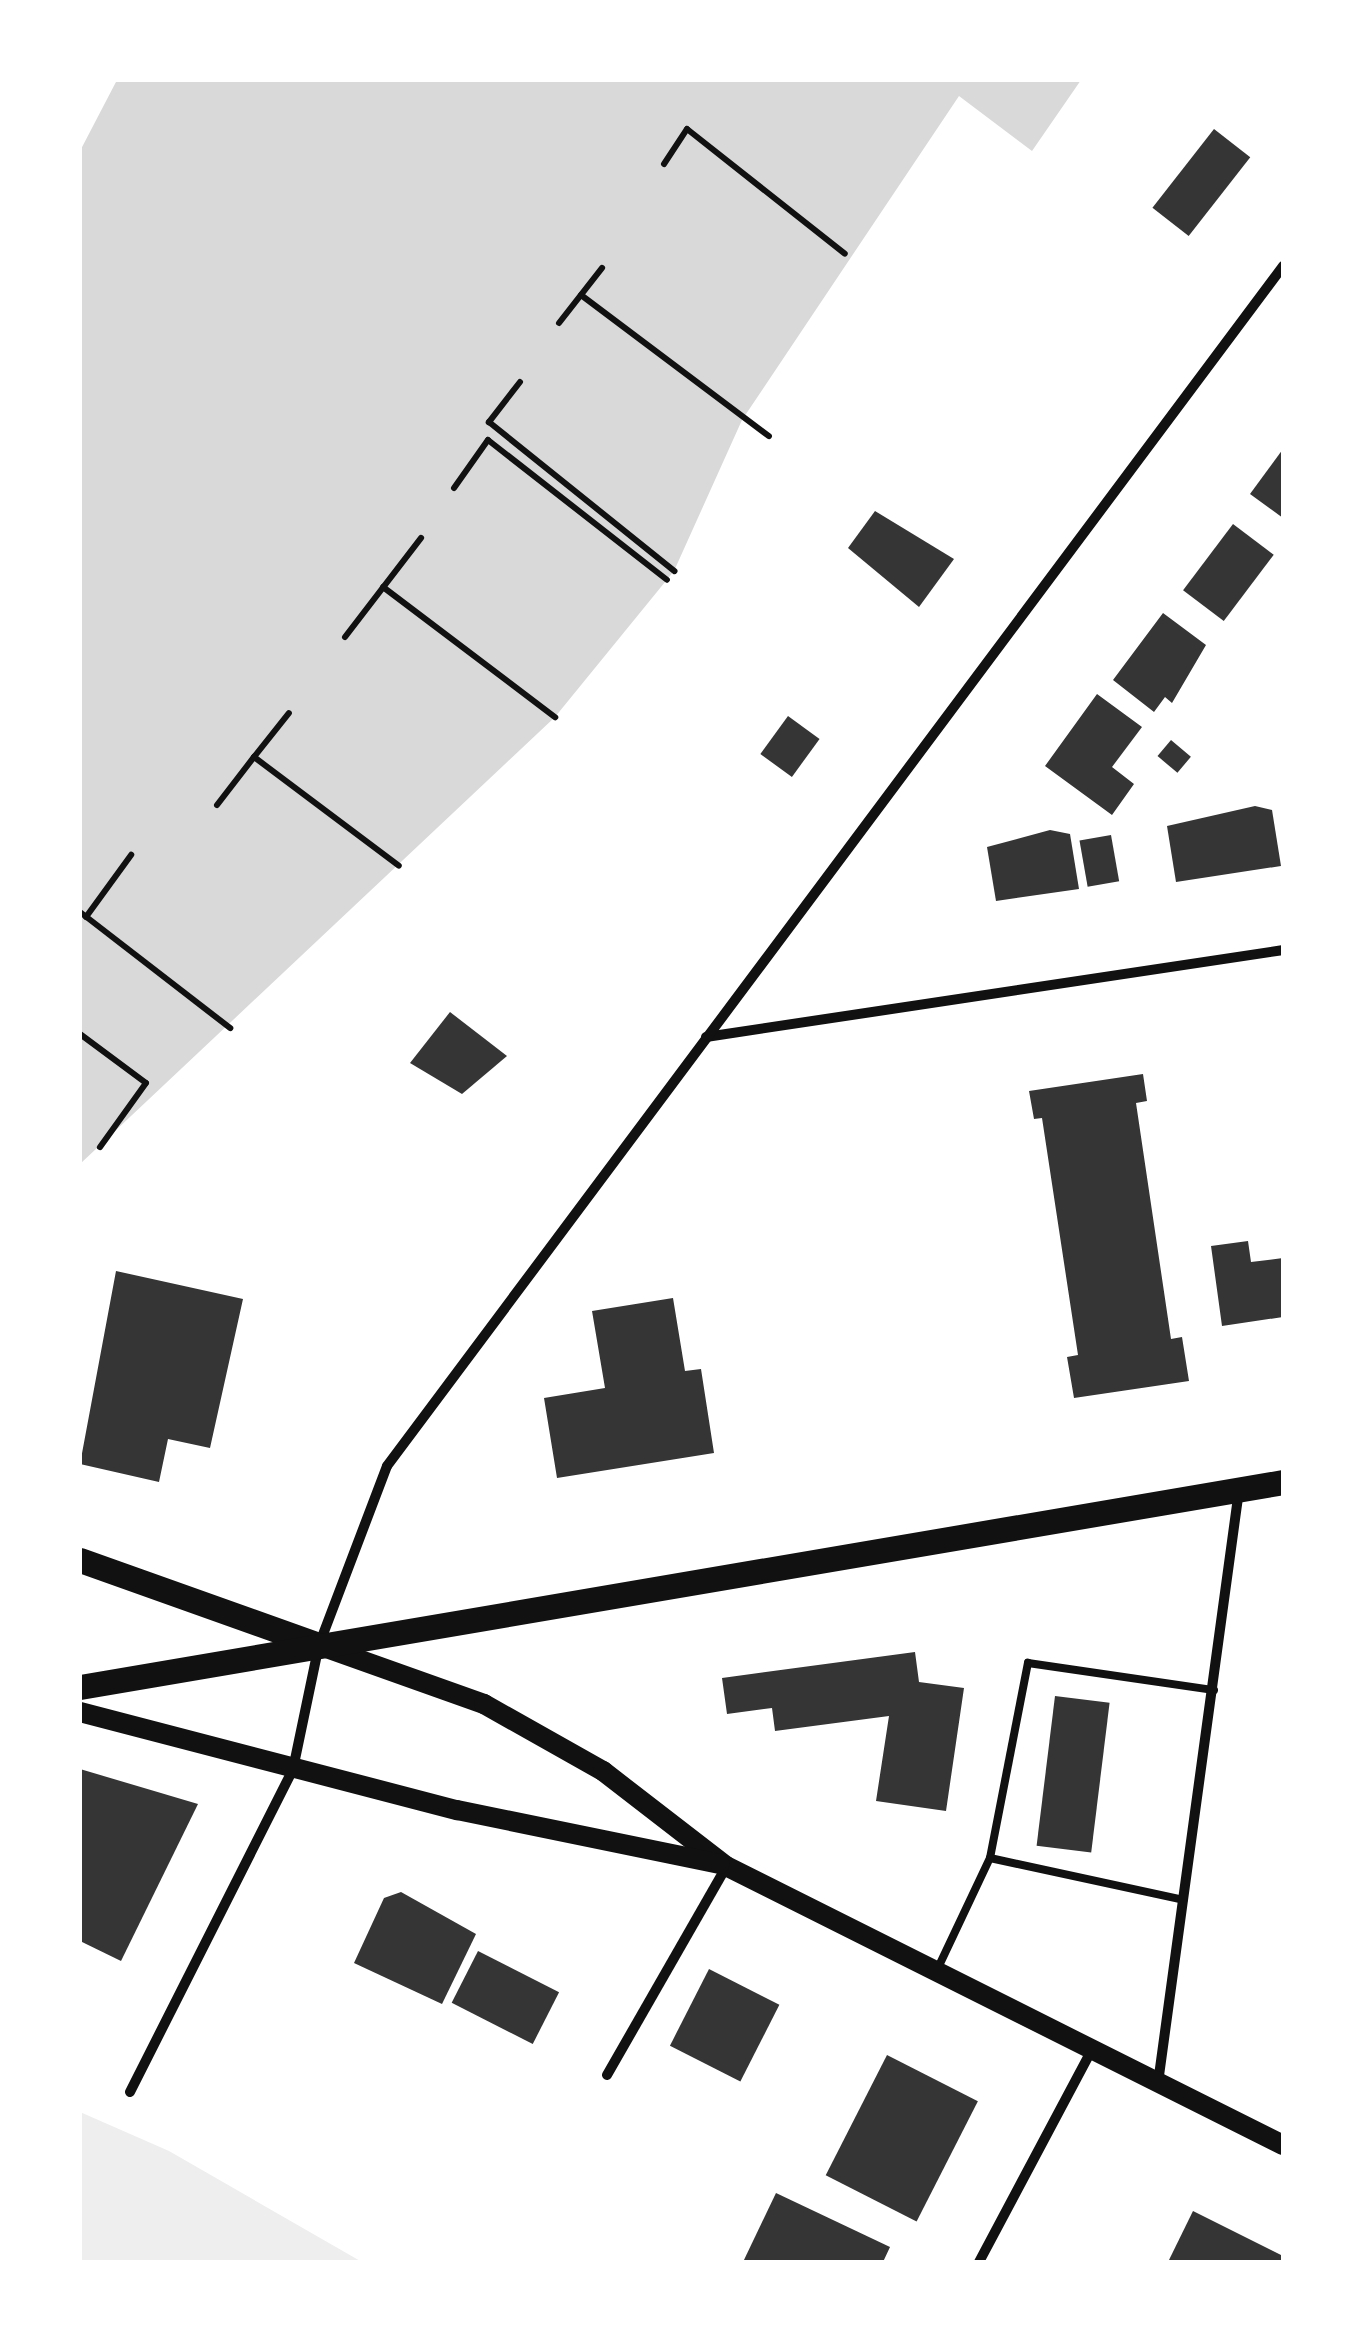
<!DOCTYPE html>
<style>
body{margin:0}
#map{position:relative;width:1363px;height:2342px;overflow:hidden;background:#fff;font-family:Literata,serif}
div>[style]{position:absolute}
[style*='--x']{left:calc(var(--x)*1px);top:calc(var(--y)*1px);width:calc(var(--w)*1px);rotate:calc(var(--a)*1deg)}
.green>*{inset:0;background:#eee}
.water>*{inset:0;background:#d9d9d9}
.building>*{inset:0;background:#353535;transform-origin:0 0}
.path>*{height:6px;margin:-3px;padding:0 3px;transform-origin:3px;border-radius:3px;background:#111}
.service>*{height:8px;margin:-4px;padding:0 4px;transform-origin:4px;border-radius:4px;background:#111}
.minor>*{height:10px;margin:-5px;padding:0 5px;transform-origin:5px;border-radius:5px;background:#111}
.secondary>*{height:20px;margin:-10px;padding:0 10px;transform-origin:10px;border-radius:10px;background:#111}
.primary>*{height:25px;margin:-12.5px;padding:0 12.5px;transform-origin:12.5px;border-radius:12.5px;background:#111}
span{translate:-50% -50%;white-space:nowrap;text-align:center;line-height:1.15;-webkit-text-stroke:8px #fff;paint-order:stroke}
.frame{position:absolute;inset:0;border:82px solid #fff;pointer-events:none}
</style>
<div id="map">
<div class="green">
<i style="clip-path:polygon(80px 2112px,169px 2151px,362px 2262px,80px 2262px)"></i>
</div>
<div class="water">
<i style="clip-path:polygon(117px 80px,1081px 80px,1032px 151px,959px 96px,742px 420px,674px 571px,555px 717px,80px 1164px,80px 151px)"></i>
</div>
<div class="building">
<i style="left:1214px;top:129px;width:46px;height:100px;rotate:38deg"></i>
<i style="clip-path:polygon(1283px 449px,1283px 518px,1250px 494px)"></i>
<i style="clip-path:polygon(875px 511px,954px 559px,919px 607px,848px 548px)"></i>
<i style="left:1233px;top:524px;width:51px;height:83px;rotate:37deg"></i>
<i style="clip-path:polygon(1163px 613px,1206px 645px,1172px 703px,1165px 697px,1154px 712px,1113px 680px)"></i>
<i style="clip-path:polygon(1097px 694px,1142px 727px,1112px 767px,1134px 784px,1112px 815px,1045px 766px)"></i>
<i style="left:788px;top:716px;width:39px;height:47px;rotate:36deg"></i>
<i style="left:1171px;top:740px;width:26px;height:21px;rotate:40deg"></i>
<i style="clip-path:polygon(1255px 806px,1272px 810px,1281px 866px,1176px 882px,1167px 826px)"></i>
<i style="clip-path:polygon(1050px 830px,1070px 834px,1079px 889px,996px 901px,987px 847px)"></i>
<i style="left:1111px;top:835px;width:47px;height:32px;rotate:80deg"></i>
<i style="clip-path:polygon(450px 1012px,507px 1056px,462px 1094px,410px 1063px)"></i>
<i style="clip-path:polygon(1143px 1074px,1147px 1101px,1136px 1103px,1171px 1339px,1182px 1337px,1189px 1381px,1074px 1398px,1067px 1357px,1078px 1355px,1042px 1118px,1034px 1119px,1029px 1091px)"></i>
<i style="clip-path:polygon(1248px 1241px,1251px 1262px,1283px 1258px,1283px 1317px,1222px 1326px,1211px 1246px)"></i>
<i style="clip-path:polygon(116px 1271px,243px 1299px,210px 1448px,168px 1439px,159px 1482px,80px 1464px)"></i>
<i style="clip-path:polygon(673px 1298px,685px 1371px,701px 1369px,714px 1453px,557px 1478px,544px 1398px,605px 1388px,592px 1311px)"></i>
<i style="clip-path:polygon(915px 1652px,919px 1682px,964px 1688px,946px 1811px,876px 1801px,889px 1716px,775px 1731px,772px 1708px,727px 1714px,722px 1678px)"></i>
<i style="left:1055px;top:1696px;width:55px;height:151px;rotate:7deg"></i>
<i style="clip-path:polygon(80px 1769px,198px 1804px,121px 1961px,80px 1941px)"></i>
<i style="clip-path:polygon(401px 1892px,476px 1934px,442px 2004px,354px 1963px,384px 1898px)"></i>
<i style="left:478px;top:1951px;width:91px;height:58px;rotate:27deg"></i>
<i style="left:709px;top:1969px;width:79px;height:86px;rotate:27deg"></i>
<i style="left:887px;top:2055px;width:102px;height:135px;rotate:27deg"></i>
<i style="clip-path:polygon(776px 2193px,890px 2247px,883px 2262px,743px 2262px)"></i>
<i style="clip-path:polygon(1193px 2211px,1283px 2256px,1283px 2262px,1168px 2262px)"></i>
</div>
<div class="path">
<i style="--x:664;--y:164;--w:42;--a:-56.7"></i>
<i style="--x:687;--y:129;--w:201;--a:38.3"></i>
<i style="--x:581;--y:295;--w:235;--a:36.9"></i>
<i style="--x:559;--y:323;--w:70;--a:-52"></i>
<i style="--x:520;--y:382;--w:51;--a:127.8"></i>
<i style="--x:489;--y:422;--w:238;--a:38.8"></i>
<i style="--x:454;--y:488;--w:59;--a:-54.7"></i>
<i style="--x:488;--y:440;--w:227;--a:38"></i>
<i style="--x:383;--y:587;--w:216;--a:37.1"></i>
<i style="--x:345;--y:637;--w:125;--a:-52.5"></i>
<i style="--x:254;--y:757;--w:56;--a:-51.5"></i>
<i style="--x:217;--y:805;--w:61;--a:-52.4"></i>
<i style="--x:254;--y:757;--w:181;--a:36.9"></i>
<i style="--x:80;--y:912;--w:190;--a:37.7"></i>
<i style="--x:86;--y:917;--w:77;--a:-54"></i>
<i style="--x:80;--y:1034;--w:82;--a:36.6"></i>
<i style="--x:146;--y:1083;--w:79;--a:125.7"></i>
</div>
<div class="service">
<i style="--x:990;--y:1858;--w:198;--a:12.2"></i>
<i style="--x:937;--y:1970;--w:124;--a:-64.7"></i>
<i style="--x:990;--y:1858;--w:199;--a:-79"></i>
<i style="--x:1028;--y:1663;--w:188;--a:8.3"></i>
</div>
<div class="minor">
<i style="--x:706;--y:1037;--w:584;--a:-8.57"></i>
<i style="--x:607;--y:2075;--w:240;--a:-60.2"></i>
<i style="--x:1158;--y:2083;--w:599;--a:-82.22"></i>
<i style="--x:130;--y:2092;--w:362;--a:-63.2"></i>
<i style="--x:293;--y:1769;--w:127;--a:-78.2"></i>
<i style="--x:319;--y:1645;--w:191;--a:-69.2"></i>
<i style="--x:387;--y:1466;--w:1498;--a:-53.25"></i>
<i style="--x:979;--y:2262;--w:237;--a:-62"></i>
</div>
<div class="secondary">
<i style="--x:321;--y:1646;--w:173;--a:19.6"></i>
<i style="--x:484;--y:1704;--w:137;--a:29.4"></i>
<i style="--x:603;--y:1771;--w:155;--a:37.7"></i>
<i style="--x:726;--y:1866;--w:623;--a:26.61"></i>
<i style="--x:80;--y:1712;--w:390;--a:14.6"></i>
<i style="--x:457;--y:1810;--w:268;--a:11.6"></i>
</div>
<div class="primary">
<i style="--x:80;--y:1560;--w:254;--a:19.6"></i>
<i style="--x:80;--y:1687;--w:1220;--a:-9.67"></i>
</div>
<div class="frame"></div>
</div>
